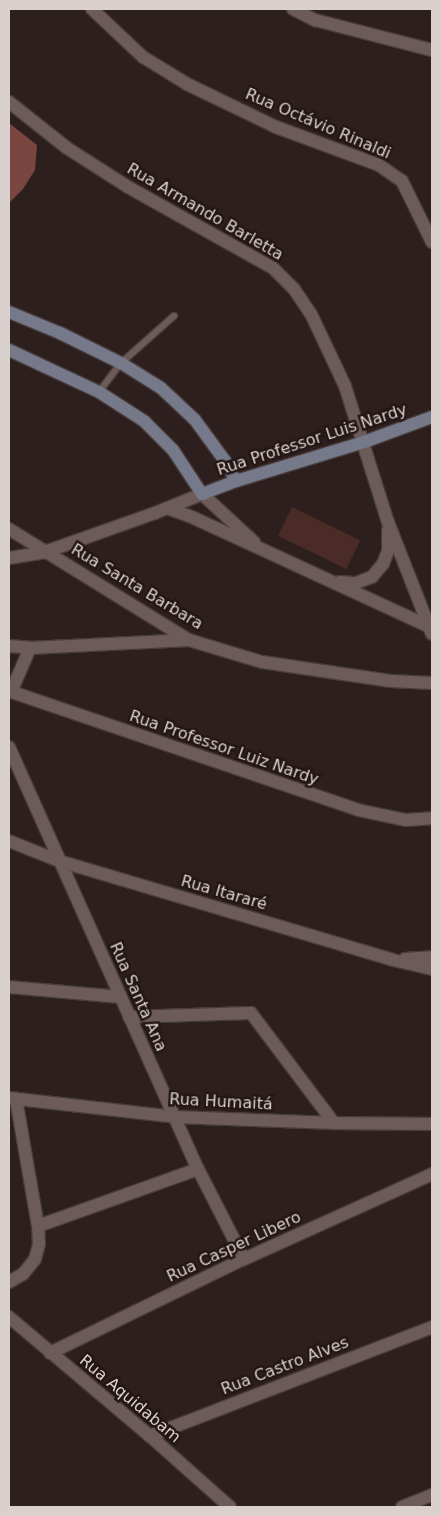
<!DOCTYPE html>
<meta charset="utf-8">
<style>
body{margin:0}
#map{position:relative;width:441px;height:1516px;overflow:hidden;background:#2d1f1e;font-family:"DejaVu Sans",sans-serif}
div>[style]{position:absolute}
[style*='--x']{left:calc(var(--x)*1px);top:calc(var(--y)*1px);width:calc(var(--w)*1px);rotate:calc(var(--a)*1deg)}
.green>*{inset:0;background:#4b2b28;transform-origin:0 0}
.forest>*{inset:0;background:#7a4640}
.roads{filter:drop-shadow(1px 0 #483d3c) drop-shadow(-1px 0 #483d3c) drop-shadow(0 1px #483d3c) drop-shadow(0 -1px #483d3c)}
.service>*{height:6px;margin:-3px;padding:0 3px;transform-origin:3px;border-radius:3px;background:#6c5b59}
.minor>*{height:12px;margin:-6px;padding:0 6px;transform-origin:6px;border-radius:6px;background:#6c5b59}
.tertiary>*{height:12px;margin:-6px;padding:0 6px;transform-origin:6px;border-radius:6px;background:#6c5b59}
.secondary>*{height:12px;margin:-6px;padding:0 6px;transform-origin:6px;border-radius:6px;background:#767989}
span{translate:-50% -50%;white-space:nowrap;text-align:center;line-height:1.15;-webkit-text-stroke:5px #231614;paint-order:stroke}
.street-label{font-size:16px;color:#dad1cf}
.frame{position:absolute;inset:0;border:10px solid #dad1cf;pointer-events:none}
</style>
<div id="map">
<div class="green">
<i style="left:292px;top:507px;width:76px;height:32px;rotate:26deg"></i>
</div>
<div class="forest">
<i style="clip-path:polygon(9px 123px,37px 145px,35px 170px,23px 189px,9px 203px)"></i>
</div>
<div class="roads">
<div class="service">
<i style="--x:99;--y:392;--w:36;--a:-53"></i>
<i style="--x:121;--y:363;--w:71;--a:-41.6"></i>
</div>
<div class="minor">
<i style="--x:92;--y:9;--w:70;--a:43.3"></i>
<i style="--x:143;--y:57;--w:52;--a:31.5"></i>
<i style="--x:187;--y:84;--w:99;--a:25.8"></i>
<i style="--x:276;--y:127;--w:110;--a:20.3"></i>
<i style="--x:379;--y:165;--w:28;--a:35"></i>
<i style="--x:402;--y:181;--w:68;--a:63.8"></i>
<i style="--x:293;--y:9;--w:25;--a:27"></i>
<i style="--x:315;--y:20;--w:121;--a:14.4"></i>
<i style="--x:9;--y:102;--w:74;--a:38.4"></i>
<i style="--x:67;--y:148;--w:72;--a:32.6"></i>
<i style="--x:128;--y:187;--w:166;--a:29.2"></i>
<i style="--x:273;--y:268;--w:30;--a:45"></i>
<i style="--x:294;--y:289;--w:30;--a:56"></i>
<i style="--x:311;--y:314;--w:80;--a:64.7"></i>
<i style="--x:345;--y:386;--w:143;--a:72.5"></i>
<i style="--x:388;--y:522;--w:120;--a:68.6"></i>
<i style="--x:167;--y:508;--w:29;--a:20"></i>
<i style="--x:194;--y:518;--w:260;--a:24.8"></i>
<i style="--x:9;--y:529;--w:211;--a:31.7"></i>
<i style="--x:189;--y:640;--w:76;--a:16.8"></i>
<i style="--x:262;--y:662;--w:130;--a:8.4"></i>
<i style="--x:391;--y:681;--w:41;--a:2.8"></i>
<i style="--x:9;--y:558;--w:36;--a:-9"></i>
<i style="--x:45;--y:552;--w:117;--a:-19.5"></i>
<i style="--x:155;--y:513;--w:51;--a:-22"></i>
<i style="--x:202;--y:494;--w:71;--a:42.7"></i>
<i style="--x:340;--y:582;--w:16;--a:4"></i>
<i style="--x:356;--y:583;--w:17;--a:-21"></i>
<i style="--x:372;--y:577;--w:17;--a:-50"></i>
<i style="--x:383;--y:564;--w:14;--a:-69"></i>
<i style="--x:388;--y:551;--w:21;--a:-90"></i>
<i style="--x:9;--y:646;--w:21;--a:5"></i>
<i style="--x:30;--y:648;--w:159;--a:-2.9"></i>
<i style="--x:11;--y:692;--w:48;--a:-66.6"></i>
<i style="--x:9;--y:747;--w:462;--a:65.9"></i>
<i style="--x:198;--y:1169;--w:101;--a:62.9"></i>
<i style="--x:9;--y:841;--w:54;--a:21.8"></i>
<i style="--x:59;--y:861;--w:348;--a:16.5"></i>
<i style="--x:393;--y:960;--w:40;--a:13"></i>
<i style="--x:405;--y:959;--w:27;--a:-4"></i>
<i style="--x:9;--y:987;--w:112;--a:5.1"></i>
<i style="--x:129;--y:1017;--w:122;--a:-1.9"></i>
<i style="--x:251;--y:1013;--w:138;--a:53"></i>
<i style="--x:9;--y:1098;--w:167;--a:6.5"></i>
<i style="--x:175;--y:1117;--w:159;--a:2.2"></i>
<i style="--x:334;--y:1123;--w:98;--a:0.6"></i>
<i style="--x:38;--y:1226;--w:170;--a:-19.6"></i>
<i style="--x:9;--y:1282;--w:16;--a:-30"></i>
<i style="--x:23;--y:1274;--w:19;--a:-51"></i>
<i style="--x:35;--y:1259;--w:16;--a:-75"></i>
<i style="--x:39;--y:1244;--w:18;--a:-93"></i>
<i style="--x:38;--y:1226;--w:129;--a:-99.8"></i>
<i style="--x:9;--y:1317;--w:185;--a:40.2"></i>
<i style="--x:150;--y:1436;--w:107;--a:41.6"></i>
<i style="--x:50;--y:1353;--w:216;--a:-25.9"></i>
<i style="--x:244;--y:1259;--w:206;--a:-24.3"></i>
<i style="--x:150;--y:1436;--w:302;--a:-21.1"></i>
<i style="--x:402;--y:1507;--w:32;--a:-22"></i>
</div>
<div class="tertiary">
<i style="--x:9;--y:691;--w:369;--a:18.8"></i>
<i style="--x:358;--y:810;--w:49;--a:11.8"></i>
<i style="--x:406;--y:820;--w:26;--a:-4"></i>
</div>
<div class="secondary">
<i style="--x:9;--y:312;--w:55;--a:22.4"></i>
<i style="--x:60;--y:333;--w:68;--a:26.2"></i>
<i style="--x:121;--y:363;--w:47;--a:32"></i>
<i style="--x:161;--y:388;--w:47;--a:43.3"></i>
<i style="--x:195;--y:420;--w:51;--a:53.8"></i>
<i style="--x:225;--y:461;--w:23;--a:61"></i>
<i style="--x:9;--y:350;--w:99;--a:25"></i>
<i style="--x:99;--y:392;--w:54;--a:32.8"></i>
<i style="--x:144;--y:421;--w:41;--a:45"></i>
<i style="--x:173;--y:450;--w:53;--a:56.6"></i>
<i style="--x:202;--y:494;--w:36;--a:-21"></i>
<i style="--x:236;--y:481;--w:134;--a:-16.9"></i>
<i style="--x:364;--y:442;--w:72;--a:-20.2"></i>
</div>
</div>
<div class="street-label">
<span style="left:318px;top:124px;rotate:23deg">Rua Octávio Rinaldi</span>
<span style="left:205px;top:212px;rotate:30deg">Rua Armando Barletta</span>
<span style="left:312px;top:440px;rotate:-18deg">Rua Professor Luis Nardy</span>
<span style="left:137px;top:587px;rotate:31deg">Rua Santa Barbara</span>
<span style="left:224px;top:748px;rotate:19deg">Rua Professor Luiz Nardy</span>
<span style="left:224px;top:893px;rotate:16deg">Rua Itararé</span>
<span style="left:138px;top:997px;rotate:66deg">Rua Santa Ana</span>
<span style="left:221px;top:1102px;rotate:3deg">Rua Humaitá</span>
<span style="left:234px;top:1247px;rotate:-25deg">Rua Casper Libero</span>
<span style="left:285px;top:1366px;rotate:-21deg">Rua Castro Alves</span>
<span style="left:130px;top:1399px;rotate:40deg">Rua Aquidabam</span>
</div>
<div class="frame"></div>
</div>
